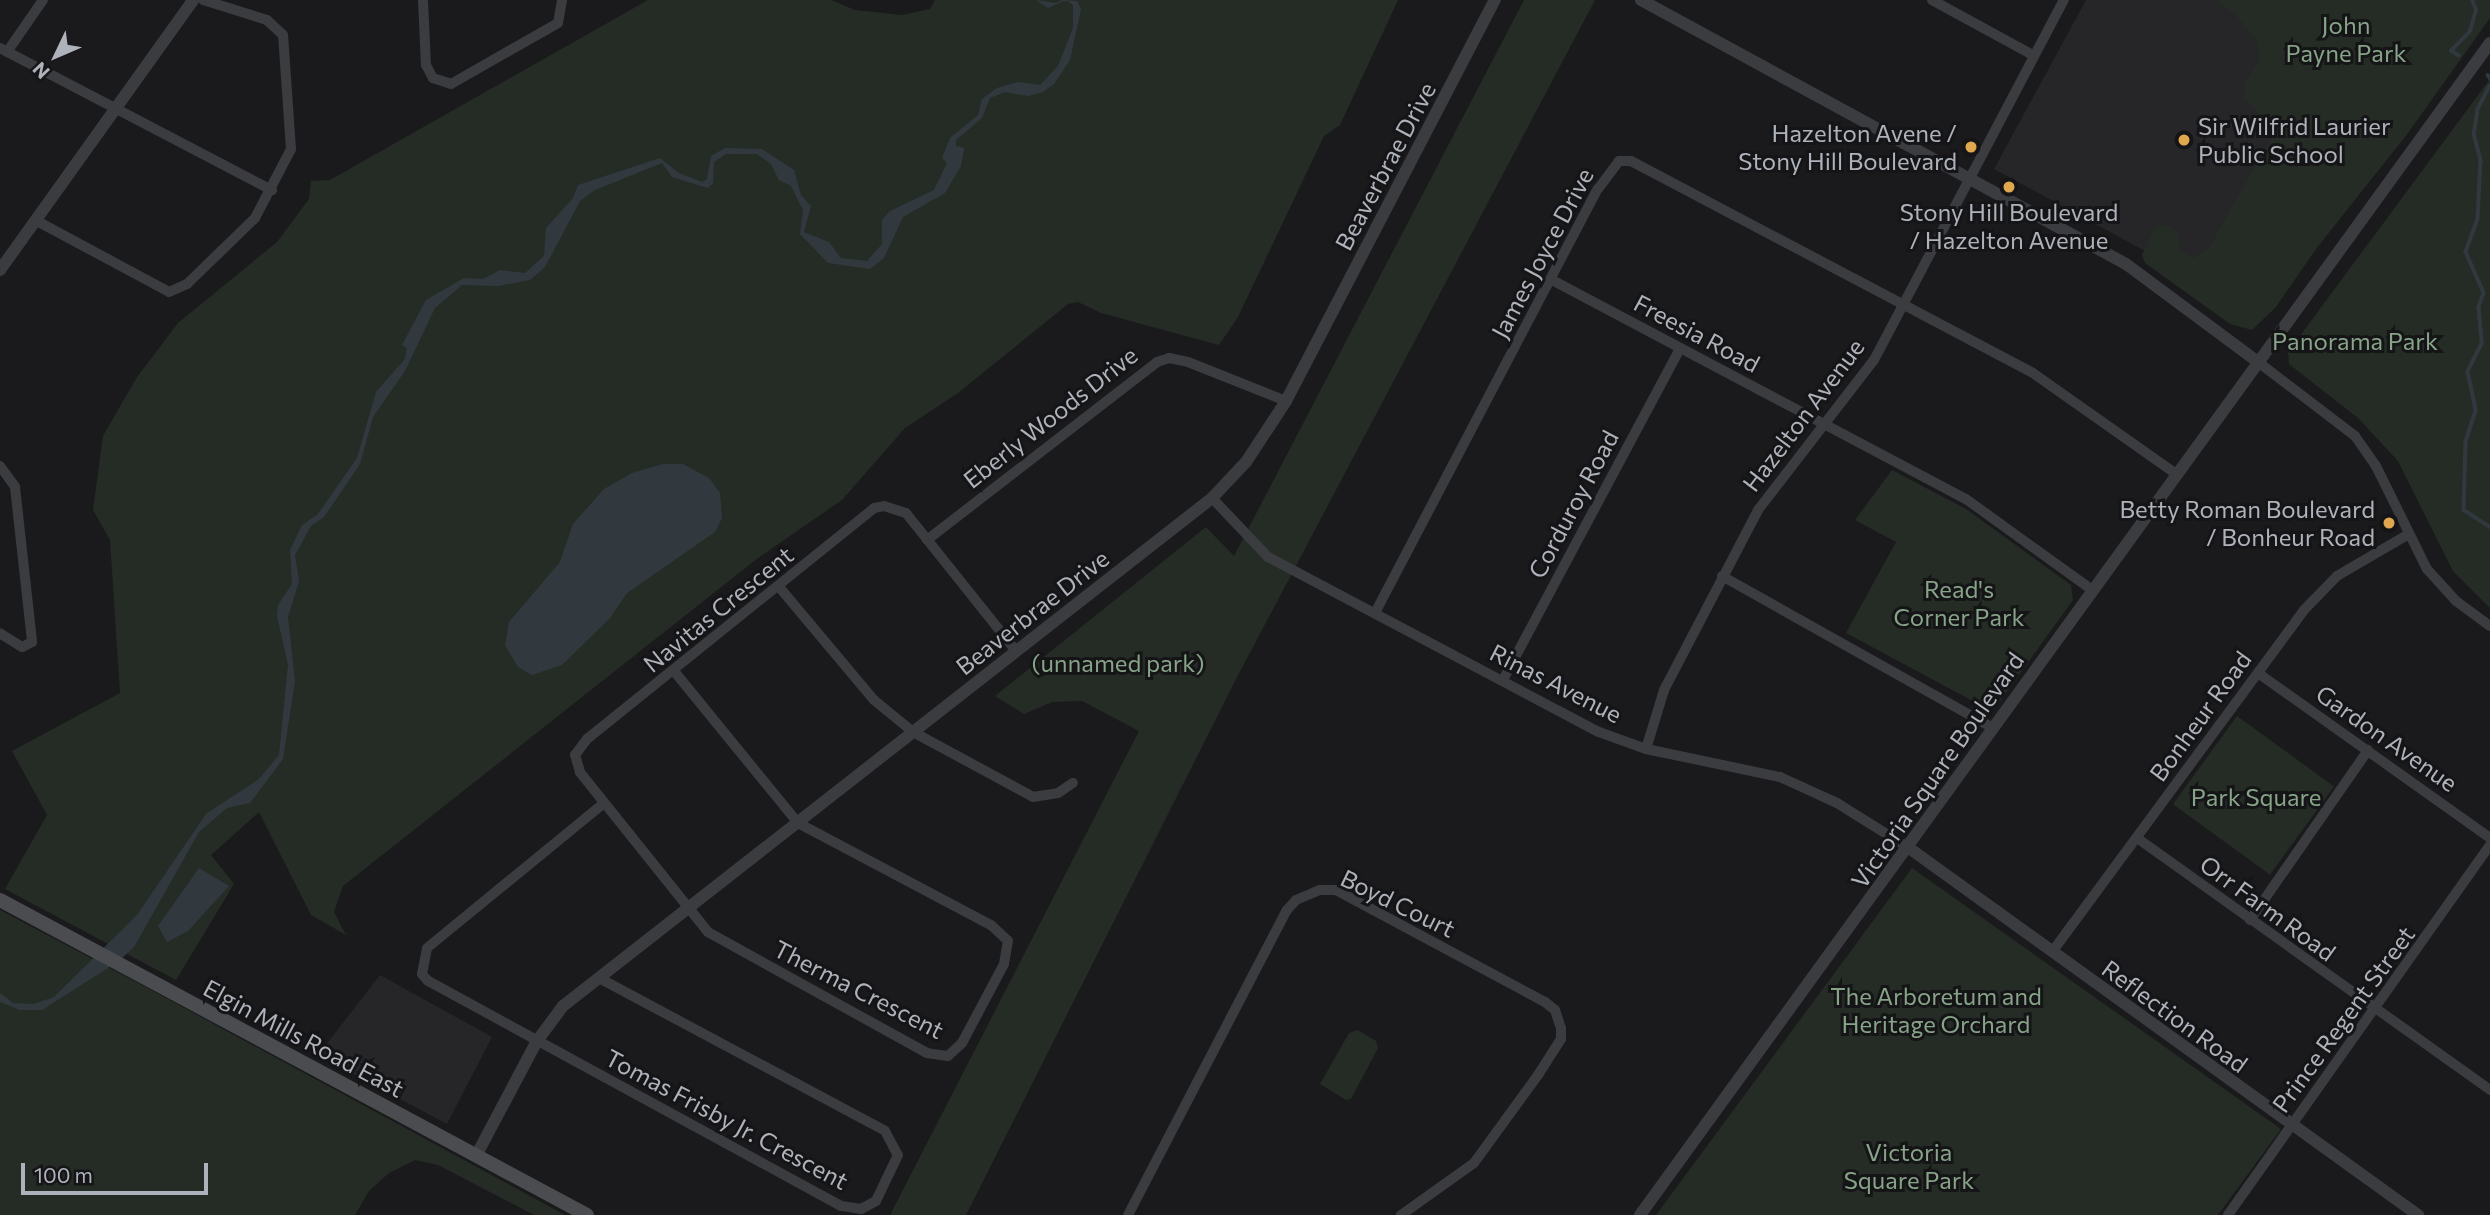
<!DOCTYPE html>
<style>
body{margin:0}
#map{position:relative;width:2490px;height:1215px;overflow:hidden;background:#1a1a1c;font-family:Commissioner,sans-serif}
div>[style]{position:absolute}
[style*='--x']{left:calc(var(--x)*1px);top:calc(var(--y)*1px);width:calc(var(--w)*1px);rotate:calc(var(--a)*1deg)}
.built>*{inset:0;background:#262629}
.green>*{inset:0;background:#242c25;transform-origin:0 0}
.water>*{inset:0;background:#31393f}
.stream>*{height:3.5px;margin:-1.75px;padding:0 1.75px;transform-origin:1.75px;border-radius:1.75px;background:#31393f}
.minor>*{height:10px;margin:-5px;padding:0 5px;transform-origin:5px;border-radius:5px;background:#3b3c40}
.tertiary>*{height:12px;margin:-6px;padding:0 6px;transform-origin:6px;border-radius:6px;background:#3b3c40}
.secondary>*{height:14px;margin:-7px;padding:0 7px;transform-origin:7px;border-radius:7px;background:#4a4c50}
.dots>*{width:19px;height:19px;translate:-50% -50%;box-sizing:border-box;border:4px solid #151517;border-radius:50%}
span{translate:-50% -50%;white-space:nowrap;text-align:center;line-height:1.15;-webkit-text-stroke:6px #151517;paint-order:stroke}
.park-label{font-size:24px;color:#87a388}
.poi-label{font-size:24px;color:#aeb2ba}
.left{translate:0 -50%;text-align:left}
.right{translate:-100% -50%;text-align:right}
.street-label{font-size:24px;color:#aeb2ba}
.north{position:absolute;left:21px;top:21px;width:70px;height:70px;-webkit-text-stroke:5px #151517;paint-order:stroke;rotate:226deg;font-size:19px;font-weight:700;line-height:28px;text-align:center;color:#aeb2ba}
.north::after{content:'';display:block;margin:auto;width:24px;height:32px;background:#aeb2ba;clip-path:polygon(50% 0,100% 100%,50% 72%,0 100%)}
.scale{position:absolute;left:21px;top:1163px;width:187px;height:32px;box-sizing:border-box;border:4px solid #aeb2ba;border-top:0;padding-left:9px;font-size:21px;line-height:24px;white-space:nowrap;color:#aeb2ba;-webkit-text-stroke:5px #151517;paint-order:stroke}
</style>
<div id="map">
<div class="built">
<i style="clip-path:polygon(2086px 0,2225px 0,2378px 111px,2256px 287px,2158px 258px,1994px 169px)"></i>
<i style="clip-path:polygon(380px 975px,492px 1037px,447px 1124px,318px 1055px)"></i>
</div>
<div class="green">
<i style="clip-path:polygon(648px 0,831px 0,855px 10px,902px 15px,930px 9px,935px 0,1398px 0,1340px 125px,1324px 136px,1238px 317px,1219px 345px,1101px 313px,1078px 302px,1068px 304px,958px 393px,905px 428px,842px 500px,758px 558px,343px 886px,334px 912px,346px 935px,311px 915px,259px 812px,211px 855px,234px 884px,176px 980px,5px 889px,47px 815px,12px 751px,120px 693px,110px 540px,93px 510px,103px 436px,137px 377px,178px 323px,277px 242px,309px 199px,311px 181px,330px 180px)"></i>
<i style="clip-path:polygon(1524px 0,1595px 0,1234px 683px,966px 1215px,890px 1215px,1139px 731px,1082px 701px,1052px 702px,1024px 714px,995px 696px,1206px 527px,1234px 556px)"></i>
<i style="clip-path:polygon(2216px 0,2490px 0,2490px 18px,2408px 133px,2316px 249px,2276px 307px,2252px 330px,2230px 324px,2145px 263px,2142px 255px,2154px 228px,2167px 224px,2178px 233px,2180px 250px,2193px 258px,2209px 248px,2271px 138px,2268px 122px,2244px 98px,2245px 83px,2259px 60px,2257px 41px,2235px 14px)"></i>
<i style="clip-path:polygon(2490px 79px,2490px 608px,2453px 571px,2398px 461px,2358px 418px,2289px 364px,2288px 352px)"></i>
<i style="clip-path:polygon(1892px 470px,1966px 509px,2071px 585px,2073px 600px,1995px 708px,1984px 707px,1846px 633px,1896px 542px,1855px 520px)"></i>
<i style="left:2237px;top:716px;width:120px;height:109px;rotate:36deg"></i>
<i style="clip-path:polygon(1912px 868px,2281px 1129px,2218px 1215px,1656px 1215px)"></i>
<i style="clip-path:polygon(0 910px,155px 992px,565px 1215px,534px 1215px,438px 1165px,415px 1160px,389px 1173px,369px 1191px,355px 1215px,0 1215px)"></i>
<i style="clip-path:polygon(1358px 1030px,1376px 1041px,1378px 1048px,1351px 1099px,1346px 1100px,1320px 1084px,1349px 1033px)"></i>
</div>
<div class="water">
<i style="clip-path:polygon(1036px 0,1056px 3px,1062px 0,1077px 1px,1081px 9px,1070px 60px,1054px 84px,1043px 92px,1028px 96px,1005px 92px,990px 98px,982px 118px,956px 140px,956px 146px,964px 148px,961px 166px,945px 193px,903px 217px,884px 258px,870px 269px,828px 263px,800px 234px,803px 210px,791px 186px,779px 180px,771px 164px,757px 154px,726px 154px,714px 162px,713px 183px,708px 188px,672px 177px,662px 163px,595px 190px,580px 201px,545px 267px,530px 280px,498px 286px,462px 285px,435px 308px,405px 371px,373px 417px,360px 464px,324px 517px,311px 526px,295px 555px,299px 581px,288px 617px,295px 681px,283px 759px,250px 803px,227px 808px,199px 832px,134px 947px,119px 961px,42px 1010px,20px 1010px,0 1002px,0 993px,13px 1003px,34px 1004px,54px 997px,137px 915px,206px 814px,259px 779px,279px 755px,288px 665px,277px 616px,278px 605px,292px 584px,290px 550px,302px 525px,318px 514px,357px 458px,376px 392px,405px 359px,407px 348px,402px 345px,426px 300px,464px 278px,483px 279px,500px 270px,525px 273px,544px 256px,546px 228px,573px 198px,578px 185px,660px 158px,679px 173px,702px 182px,707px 179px,711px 156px,725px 148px,762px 149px,794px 170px,801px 195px,811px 206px,804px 232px,829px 242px,841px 258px,867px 261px,882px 244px,882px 220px,890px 211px,934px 190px,947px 163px,942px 158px,950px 138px,978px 115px,982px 99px,997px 88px,1018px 82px,1040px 85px,1058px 66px,1073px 28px,1073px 5px,1066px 0,1048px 8px)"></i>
<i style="clip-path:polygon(663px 464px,683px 464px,709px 478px,720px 493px,722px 518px,715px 532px,627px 593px,610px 618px,562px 665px,532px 675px,518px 667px,505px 645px,509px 622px,560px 562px,573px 524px,604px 489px,632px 473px)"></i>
<i style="clip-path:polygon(199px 868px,229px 886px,188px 931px,167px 942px,158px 926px)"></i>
</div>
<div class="stream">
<i style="--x:2459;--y:56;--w:9;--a:-148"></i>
<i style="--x:2451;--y:51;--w:28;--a:-46"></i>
<i style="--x:2470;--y:31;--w:22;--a:-74"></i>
<i style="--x:2476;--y:10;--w:11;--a:-112"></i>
<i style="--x:2488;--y:75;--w:4;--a:56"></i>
<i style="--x:2490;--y:86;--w:27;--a:117"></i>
<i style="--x:2478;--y:110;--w:24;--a:99"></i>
<i style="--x:2474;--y:134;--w:28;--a:75"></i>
<i style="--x:2481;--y:161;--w:58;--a:93"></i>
<i style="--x:2478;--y:219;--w:35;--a:110"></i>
<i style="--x:2466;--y:252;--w:45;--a:66.3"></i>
<i style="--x:2484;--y:293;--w:15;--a:110"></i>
<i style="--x:2479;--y:307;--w:37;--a:85"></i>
<i style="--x:2482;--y:344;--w:31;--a:117"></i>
<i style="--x:2468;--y:372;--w:40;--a:78"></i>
<i style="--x:2476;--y:411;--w:33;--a:108"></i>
<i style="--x:2466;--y:442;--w:68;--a:91.7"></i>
<i style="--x:2464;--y:510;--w:31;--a:33"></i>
</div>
<div class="minor">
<i style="--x:423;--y:0;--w:65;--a:87.4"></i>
<i style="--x:426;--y:65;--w:15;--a:62"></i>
<i style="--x:433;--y:78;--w:19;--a:18"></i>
<i style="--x:451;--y:84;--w:123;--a:-29.7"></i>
<i style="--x:558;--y:23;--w:23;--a:-80"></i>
<i style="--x:1932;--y:0;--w:115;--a:28.6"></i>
<i style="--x:0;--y:48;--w:307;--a:27.6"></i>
<i style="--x:7;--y:52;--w:63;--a:-55.3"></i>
<i style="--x:35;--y:220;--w:152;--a:28.2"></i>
<i style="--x:169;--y:292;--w:20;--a:-24"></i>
<i style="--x:187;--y:284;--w:95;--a:-44.1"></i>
<i style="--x:255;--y:218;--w:78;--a:-62.4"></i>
<i style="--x:291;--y:149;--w:114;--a:-94"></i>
<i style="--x:283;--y:35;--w:22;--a:-137"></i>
<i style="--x:267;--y:20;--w:67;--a:-162.6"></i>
<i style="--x:1552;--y:280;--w:468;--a:27.9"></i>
<i style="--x:1966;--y:499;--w:155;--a:35.8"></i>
<i style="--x:2258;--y:362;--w:122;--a:37.3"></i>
<i style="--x:2355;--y:436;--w:37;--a:55"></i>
<i style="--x:2376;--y:466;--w:115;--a:63.7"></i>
<i style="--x:2427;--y:569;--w:43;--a:47.8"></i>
<i style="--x:2456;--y:601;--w:42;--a:36.3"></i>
<i style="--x:0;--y:466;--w:26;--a:54"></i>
<i style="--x:15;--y:487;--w:156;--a:83.7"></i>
<i style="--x:32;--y:642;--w:11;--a:153"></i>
<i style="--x:22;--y:647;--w:26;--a:-148"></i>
<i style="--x:1212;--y:498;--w:81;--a:46.5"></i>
<i style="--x:1268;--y:557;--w:374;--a:27.9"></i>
<i style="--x:1599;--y:732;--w:50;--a:19.9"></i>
<i style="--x:1646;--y:749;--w:137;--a:11.8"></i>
<i style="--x:1780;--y:777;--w:63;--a:24.5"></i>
<i style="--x:1837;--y:803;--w:85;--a:32"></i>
<i style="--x:927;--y:540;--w:291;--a:-37.7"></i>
<i style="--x:1157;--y:362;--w:13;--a:-18"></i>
<i style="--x:1169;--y:358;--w:19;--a:12"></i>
<i style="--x:1188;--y:362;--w:105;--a:21.7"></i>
<i style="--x:1722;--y:576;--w:311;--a:29.3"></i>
<i style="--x:780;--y:588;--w:146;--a:50"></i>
<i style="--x:874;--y:700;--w:50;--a:39.4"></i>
<i style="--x:913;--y:732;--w:136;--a:28.4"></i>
<i style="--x:1033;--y:797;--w:25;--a:-9"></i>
<i style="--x:1058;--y:793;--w:18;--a:-34"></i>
<i style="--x:1376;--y:611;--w:477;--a:-62.3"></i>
<i style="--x:1598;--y:189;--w:35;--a:-53"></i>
<i style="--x:1619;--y:161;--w:12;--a:0"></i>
<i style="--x:1631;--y:161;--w:454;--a:27.8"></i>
<i style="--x:2033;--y:373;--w:175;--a:35.2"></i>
<i style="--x:674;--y:671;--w:196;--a:50.8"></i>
<i style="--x:798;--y:823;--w:218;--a:27.9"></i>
<i style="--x:991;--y:925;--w:23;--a:43"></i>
<i style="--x:1008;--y:941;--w:23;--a:100"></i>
<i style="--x:1004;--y:964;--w:89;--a:118"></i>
<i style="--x:962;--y:1043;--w:19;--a:137"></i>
<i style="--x:948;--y:1056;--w:21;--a:-172"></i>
<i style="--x:927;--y:1053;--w:250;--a:-151.1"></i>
<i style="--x:708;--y:932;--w:205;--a:-128.7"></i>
<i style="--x:580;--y:772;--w:18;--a:-106"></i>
<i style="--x:575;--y:755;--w:20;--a:-53"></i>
<i style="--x:587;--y:739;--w:368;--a:-38.8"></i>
<i style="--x:874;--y:508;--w:10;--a:-11"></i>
<i style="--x:884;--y:506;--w:23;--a:18"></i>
<i style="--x:906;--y:513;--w:176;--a:51.4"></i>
<i style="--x:2258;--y:673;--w:285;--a:35.4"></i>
<i style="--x:1503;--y:680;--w:376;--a:-61.9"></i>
<i style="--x:1646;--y:749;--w:62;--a:-73"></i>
<i style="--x:1664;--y:690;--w:203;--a:-62.4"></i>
<i style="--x:1758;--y:510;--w:190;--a:-52.3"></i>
<i style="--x:1874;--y:360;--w:407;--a:-62.2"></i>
<i style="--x:2137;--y:838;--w:434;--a:35.5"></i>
<i style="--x:2250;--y:920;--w:207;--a:-55.2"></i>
<i style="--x:2052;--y:952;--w:423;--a:-53.6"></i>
<i style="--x:2303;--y:611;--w:49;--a:-45.8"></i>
<i style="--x:2337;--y:576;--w:83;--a:-30.3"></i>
<i style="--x:599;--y:978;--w:324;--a:28.1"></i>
<i style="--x:885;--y:1131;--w:27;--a:62"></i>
<i style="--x:898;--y:1155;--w:51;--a:115.6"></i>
<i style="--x:876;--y:1201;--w:17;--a:152"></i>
<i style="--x:861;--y:1209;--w:20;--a:-171"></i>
<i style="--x:841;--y:1206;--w:470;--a:-151.4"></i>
<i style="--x:428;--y:981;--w:9;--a:-131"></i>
<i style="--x:422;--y:974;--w:26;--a:-79"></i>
<i style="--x:427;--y:948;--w:229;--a:-39.3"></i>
<i style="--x:1128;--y:1215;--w:344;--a:-62.5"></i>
<i style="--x:1287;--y:910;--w:13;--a:-48"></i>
<i style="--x:1296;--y:900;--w:26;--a:-23"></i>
<i style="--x:1320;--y:890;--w:16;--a:0"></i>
<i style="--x:1336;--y:890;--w:237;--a:28.2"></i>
<i style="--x:1545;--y:1002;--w:13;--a:39"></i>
<i style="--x:1555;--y:1010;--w:19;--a:72"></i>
<i style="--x:1561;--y:1028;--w:11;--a:90"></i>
<i style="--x:1561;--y:1039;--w:43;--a:122.6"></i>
<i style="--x:1538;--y:1075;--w:109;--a:126"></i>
<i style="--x:1474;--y:1163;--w:90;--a:144.5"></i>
<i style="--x:2228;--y:1215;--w:453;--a:-54.7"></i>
</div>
<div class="tertiary">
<i style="--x:1641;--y:0;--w:552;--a:28.56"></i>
<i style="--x:2126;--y:264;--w:164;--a:36.6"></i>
<i style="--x:0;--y:270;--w:332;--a:-54.4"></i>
<i style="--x:1909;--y:848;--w:628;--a:35.79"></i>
<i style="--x:476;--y:1156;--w:130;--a:-62.1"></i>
<i style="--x:537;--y:1041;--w:44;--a:-53.4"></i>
<i style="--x:563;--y:1006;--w:824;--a:-38.05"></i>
<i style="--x:1212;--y:498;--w:50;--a:-46.6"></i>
<i style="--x:1246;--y:462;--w:73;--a:-56.7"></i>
<i style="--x:1286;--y:401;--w:452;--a:-62.5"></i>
<i style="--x:1640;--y:1215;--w:1448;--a:-54.05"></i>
</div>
<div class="secondary">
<i style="--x:0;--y:900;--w:666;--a:28.22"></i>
</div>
<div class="dots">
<i style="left:2184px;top:140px;background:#dfa84f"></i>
<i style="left:1971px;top:147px;background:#dfa84f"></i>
<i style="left:2009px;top:187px;background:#dfa84f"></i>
<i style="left:2389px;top:523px;background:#dfa84f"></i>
</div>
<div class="park-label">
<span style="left:2346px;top:39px">John<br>Payne Park</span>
<span style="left:2355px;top:341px">Panorama Park</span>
<span style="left:1959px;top:603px">Read's<br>Corner Park</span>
<span style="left:1118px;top:663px">(unnamed park)</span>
<span style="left:2256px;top:797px">Park Square</span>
<span style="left:1936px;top:1010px">The Arboretum and<br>Heritage Orchard</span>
<span style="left:1909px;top:1166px">Victoria<br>Square Park</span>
</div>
<div class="poi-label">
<span class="left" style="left:2198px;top:140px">Sir Wilfrid Laurier<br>Public School</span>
<span class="right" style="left:1957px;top:147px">Hazelton Avene /<br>Stony Hill Boulevard</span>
<span style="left:2009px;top:226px">Stony Hill Boulevard<br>/ Hazelton Avenue</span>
<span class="right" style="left:2375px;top:523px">Betty Roman Boulevard<br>/ Bonheur Road</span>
</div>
<div class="street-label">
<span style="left:1385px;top:166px;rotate:-62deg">Beaverbrae Drive</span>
<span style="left:1542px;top:253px;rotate:-62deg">James Joyce Drive</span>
<span style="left:1697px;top:333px;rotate:28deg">Freesia Road</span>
<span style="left:1803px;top:415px;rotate:-53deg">Hazelton Avenue</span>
<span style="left:1050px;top:417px;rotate:-38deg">Eberly Woods Drive</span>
<span style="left:1573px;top:504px;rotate:-62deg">Corduroy Road</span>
<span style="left:718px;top:609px;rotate:-39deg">Navitas Crescent</span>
<span style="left:1032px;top:612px;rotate:-38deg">Beaverbrae Drive</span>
<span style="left:1556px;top:683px;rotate:27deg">Rinas Avenue</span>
<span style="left:2200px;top:716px;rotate:-54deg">Bonheur Road</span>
<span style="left:2387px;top:738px;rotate:35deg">Gardon Avenue</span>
<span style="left:1937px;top:770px;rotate:-55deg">Victoria Square Boulevard</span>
<span style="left:1398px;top:903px;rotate:26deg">Boyd Court</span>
<span style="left:2268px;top:908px;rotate:36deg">Orr Farm Road</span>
<span style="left:859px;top:989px;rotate:27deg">Therma Crescent</span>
<span style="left:2175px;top:1016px;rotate:36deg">Reflection Road</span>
<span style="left:2343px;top:1019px;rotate:-54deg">Prince Regent Street</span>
<span style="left:304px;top:1038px;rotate:28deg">Elgin Mills Road East</span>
<span style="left:727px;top:1119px;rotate:28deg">Tomas Frisby Jr. Crescent</span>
</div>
<div class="north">N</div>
<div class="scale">100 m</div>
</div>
